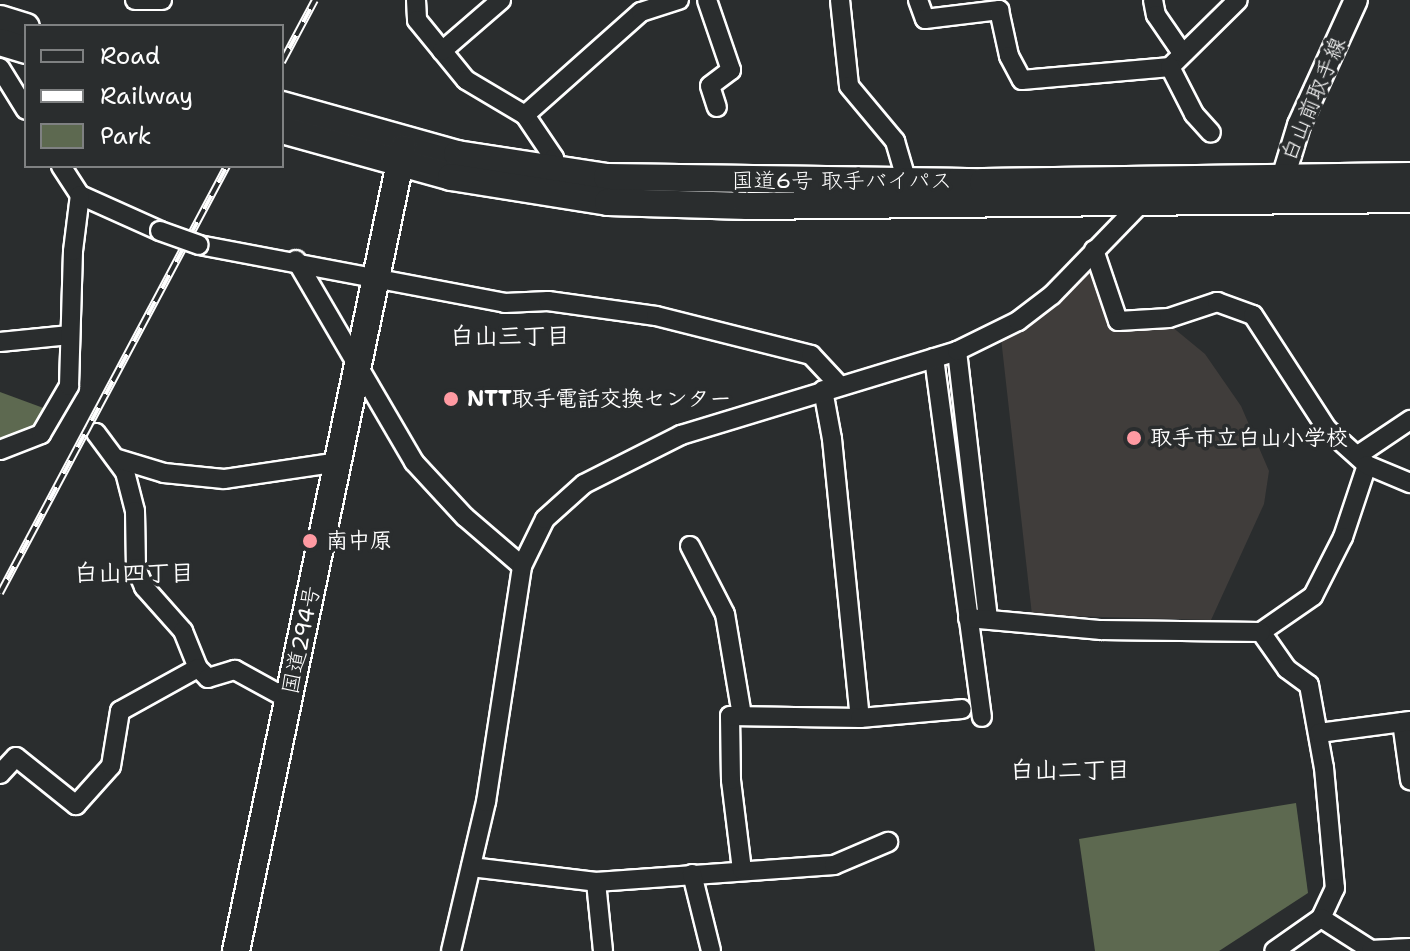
<!DOCTYPE html>
<meta charset="utf-8">
<style>
body{margin:0}
#map{position:relative;width:1410px;height:951px;overflow:hidden;background:#2a2d2e;font-family:"Shantell Sans","Klee One",sans-serif}
div>[style]{position:absolute}
[style*='--x']{left:calc(var(--x)*1px);top:calc(var(--y)*1px);width:calc(var(--w)*1px);rotate:calc(var(--a)*1deg)}
.built>*{inset:0;background:#403d3b}
.green>*{inset:0;background:#5d6950}
.roads{filter:drop-shadow(2px 0 #fff) drop-shadow(-2px 0 #fff) drop-shadow(0 2px #fff) drop-shadow(0 -2px #fff)}
.minor>*{height:18px;margin:-9px;padding:0 9px;transform-origin:9px;border-radius:9px;background:#2a2d2e}
.major>*{height:22px;margin:-11px;padding:0 11px;transform-origin:11px;border-radius:11px;background:#2a2d2e}
.highway>*{height:26px;margin:-13px;padding:0 13px;transform-origin:13px;border-radius:13px;background:#2a2d2e}
.rail>*{height:8px;margin-top:-4px;transform-origin:0;background:repeating-linear-gradient(90deg,#2a2d2e 0 15px,#fff 0 30px);box-sizing:border-box;border-block:2px solid #fff}
.bridges{filter:drop-shadow(2px 0 #fff) drop-shadow(-2px 0 #fff) drop-shadow(0 2px #fff) drop-shadow(0 -2px #fff)}
.minor-bridge>*{height:18px;margin:-9px;padding:0 9px;transform-origin:9px;border-radius:9px;background:#2a2d2e}
.dots>*{width:22px;height:22px;translate:-50% -50%;box-sizing:border-box;border:4px solid #2a2d2e;border-radius:50%}
span{translate:-50% -50%;white-space:nowrap;text-align:center;line-height:1.15;-webkit-text-stroke:7px #2a2d2e;paint-order:stroke}
.street-label{font-size:22px;color:#fff}
.poi-label{font-size:22px;color:#fff;font-weight:700}
.left{translate:0 -50%;text-align:left}
.neighbourhood-label{font-size:24px;color:#fff;font-weight:700}
.legend{position:absolute;left:24px;top:24px;width:260px;height:144px;box-sizing:border-box;background:#2a2d2e;border:2px solid #7f8182;margin:0;padding:10px 14px;list-style:none;font-size:24px;color:#fff}
.legend li{display:flex;align-items:center;gap:16px;height:40px}
.legend b{width:40px;border:2px solid #7f8182}
</style>
<div id="map">
<div class="built">
<i style="clip-path:polygon(1096px 266px,1107px 326px,1171px 326px,1205px 354px,1241px 406px,1269px 471px,1264px 504px,1211px 620px,1032px 615px,1001px 338px)"></i>
</div>
<div class="green">
<i style="clip-path:polygon(0 392px,57px 413px,0 450px)"></i>
<i style="clip-path:polygon(1296px 803px,1308px 893px,1219px 951px,1095px 951px,1079px 839px)"></i>
</div>
<div class="roads">
<div class="minor">
<i style="--x:135;--y:0;--w:27;--a:0"></i>
<i style="--x:416;--y:0;--w:20;--a:87"></i>
<i style="--x:417;--y:20;--w:77;--a:50.8"></i>
<i style="--x:466;--y:80;--w:69;--a:30.7"></i>
<i style="--x:525;--y:115;--w:52;--a:56"></i>
<i style="--x:554;--y:158;--w:14;--a:86"></i>
<i style="--x:707;--y:0;--w:74;--a:71.1"></i>
<i style="--x:731;--y:70;--w:26;--a:143"></i>
<i style="--x:710;--y:86;--w:22;--a:72"></i>
<i style="--x:840;--y:0;--w:86;--a:84"></i>
<i style="--x:849;--y:86;--w:72;--a:50.1"></i>
<i style="--x:895;--y:141;--w:43;--a:73.7"></i>
<i style="--x:918;--y:0;--w:20;--a:70"></i>
<i style="--x:925;--y:19;--w:75;--a:-6.9"></i>
<i style="--x:999;--y:10;--w:47;--a:77.7"></i>
<i style="--x:1009;--y:56;--w:27;--a:62"></i>
<i style="--x:1022;--y:80;--w:149;--a:-5"></i>
<i style="--x:1170;--y:67;--w:95;--a:-44.6"></i>
<i style="--x:1153;--y:0;--w:15;--a:79"></i>
<i style="--x:1156;--y:15;--w:46;--a:55.6"></i>
<i style="--x:442;--y:51;--w:78;--a:-40.8"></i>
<i style="--x:1170;--y:67;--w:53;--a:62.9"></i>
<i style="--x:1194;--y:114;--w:25;--a:48"></i>
<i style="--x:0;--y:68;--w:49;--a:58.2"></i>
<i style="--x:525;--y:115;--w:155;--a:-41.6"></i>
<i style="--x:641;--y:12;--w:40;--a:-18"></i>
<i style="--x:61;--y:166;--w:35;--a:57"></i>
<i style="--x:80;--y:195;--w:88;--a:24.2"></i>
<i style="--x:199;--y:245;--w:311;--a:10.7"></i>
<i style="--x:505;--y:303;--w:43;--a:-2.7"></i>
<i style="--x:548;--y:301;--w:109;--a:7.9"></i>
<i style="--x:656;--y:316;--w:160;--a:14.1"></i>
<i style="--x:811;--y:355;--w:41;--a:47"></i>
<i style="--x:1094;--y:250;--w:75;--a:71.3"></i>
<i style="--x:1118;--y:321;--w:51;--a:-3.4"></i>
<i style="--x:1169;--y:318;--w:51;--a:-18.4"></i>
<i style="--x:1217;--y:302;--w:38;--a:20"></i>
<i style="--x:1253;--y:315;--w:136;--a:57"></i>
<i style="--x:1327;--y:429;--w:54;--a:42"></i>
<i style="--x:1367;--y:465;--w:76;--a:108.4"></i>
<i style="--x:1343;--y:537;--w:66;--a:117"></i>
<i style="--x:1313;--y:596;--w:63;--a:145.3"></i>
<i style="--x:1261;--y:632;--w:45;--a:54.9"></i>
<i style="--x:1287;--y:669;--w:27;--a:36"></i>
<i style="--x:1309;--y:685;--w:84;--a:79.8"></i>
<i style="--x:1324;--y:768;--w:121;--a:84.8"></i>
<i style="--x:1335;--y:888;--w:33;--a:115"></i>
<i style="--x:1321;--y:918;--w:57;--a:144.9"></i>
<i style="--x:296;--y:260;--w:234;--a:59.7"></i>
<i style="--x:414;--y:462;--w:75;--a:47.2"></i>
<i style="--x:465;--y:517;--w:75;--a:40.7"></i>
<i style="--x:0;--y:342;--w:70;--a:-5.7"></i>
<i style="--x:957;--y:351;--w:270;--a:83.4"></i>
<i style="--x:934;--y:358;--w:362;--a:82.4"></i>
<i style="--x:823;--y:390;--w:50;--a:79.6"></i>
<i style="--x:832;--y:439;--w:280;--a:84.3"></i>
<i style="--x:96;--y:433;--w:49;--a:53.4"></i>
<i style="--x:125;--y:472;--w:40;--a:75.6"></i>
<i style="--x:135;--y:511;--w:57;--a:89"></i>
<i style="--x:136;--y:568;--w:21;--a:67"></i>
<i style="--x:144;--y:587;--w:59;--a:48.4"></i>
<i style="--x:183;--y:631;--w:40;--a:68"></i>
<i style="--x:0;--y:450;--w:44;--a:-21.3"></i>
<i style="--x:41;--y:434;--w:56;--a:-59.7"></i>
<i style="--x:69;--y:386;--w:135;--a:-88.3"></i>
<i style="--x:73;--y:251;--w:56;--a:-82.9"></i>
<i style="--x:1358;--y:455;--w:63;--a:-33.9"></i>
<i style="--x:115;--y:458;--w:51;--a:17"></i>
<i style="--x:164;--y:473;--w:60;--a:5.7"></i>
<i style="--x:224;--y:479;--w:116;--a:-8.4"></i>
<i style="--x:1367;--y:465;--w:47;--a:22.7"></i>
<i style="--x:690;--y:546;--w:76;--a:62.8"></i>
<i style="--x:725;--y:614;--w:103;--a:80.5"></i>
<i style="--x:968;--y:618;--w:134;--a:5.2"></i>
<i style="--x:1101;--y:630;--w:160;--a:0.7"></i>
<i style="--x:1402;--y:722;--w:59;--a:82.1"></i>
<i style="--x:1319;--y:733;--w:92;--a:-7.5"></i>
<i style="--x:0;--y:774;--w:23;--a:-47"></i>
<i style="--x:16;--y:757;--w:77;--a:38.7"></i>
<i style="--x:76;--y:805;--w:52;--a:-48.1"></i>
<i style="--x:111;--y:766;--w:56;--a:-80.7"></i>
<i style="--x:120;--y:711;--w:89;--a:-28.9"></i>
<i style="--x:198;--y:668;--w:14;--a:45"></i>
<i style="--x:208;--y:678;--w:28;--a:-17"></i>
<i style="--x:235;--y:670;--w:60;--a:28.7"></i>
<i style="--x:471;--y:867;--w:126;--a:6.8"></i>
<i style="--x:596;--y:882;--w:239;--a:-4.1"></i>
<i style="--x:834;--y:865;--w:59;--a:-23.1"></i>
<i style="--x:742;--y:870;--w:91;--a:-97"></i>
<i style="--x:731;--y:780;--w:64;--a:-90.9"></i>
<i style="--x:730;--y:716;--w:130;--a:0.9"></i>
<i style="--x:860;--y:718;--w:102;--a:-5"></i>
<i style="--x:692;--y:874;--w:79;--a:76.1"></i>
<i style="--x:596;--y:882;--w:69;--a:84.2"></i>
<i style="--x:1321;--y:918;--w:59;--a:32.6"></i>
<i style="--x:1371;--y:950;--w:39;--a:-3"></i>
<i style="--x:451;--y:951;--w:153;--a:-76.8"></i>
<i style="--x:486;--y:802;--w:239;--a:-81.3"></i>
<i style="--x:522;--y:566;--w:52;--a:-63.9"></i>
<i style="--x:545;--y:519;--w:52;--a:-41.9"></i>
<i style="--x:584;--y:484;--w:109;--a:-26.8"></i>
<i style="--x:681;--y:435;--w:288;--a:-16.9"></i>
<i style="--x:957;--y:351;--w:68;--a:-26.2"></i>
<i style="--x:1018;--y:321;--w:43;--a:-37.4"></i>
<i style="--x:1052;--y:295;--w:129;--a:-45.9"></i>
</div>
<div class="major">
<i style="--x:1279;--y:191;--w:69;--a:-73.1"></i>
<i style="--x:1299;--y:125;--w:137;--a:-65.5"></i>
</div>
<div class="highway">
<i style="--x:0;--y:19;--w:27;--a:17"></i>
<i style="--x:0;--y:42;--w:27;--a:17"></i>
<i style="--x:282;--y:105;--w:182;--a:15.6"></i>
<i style="--x:457;--y:154;--w:152;--a:8.7"></i>
<i style="--x:607;--y:177;--w:376;--a:0.8"></i>
<i style="--x:983;--y:182;--w:427;--a:-0.8"></i>
<i style="--x:282;--y:130;--w:175;--a:15.5"></i>
<i style="--x:451;--y:177;--w:159;--a:9"></i>
<i style="--x:608;--y:202;--w:139;--a:1.6"></i>
<i style="--x:747;--y:206;--w:663;--a:-0.6"></i>
<i style="--x:236;--y:951;--w:820;--a:-78.25"></i>
</div>
</div>
<div class="rail">
<i style="--x:282;--y:62;--w:70;--a:-62"></i>
<i style="--x:0;--y:593;--w:484;--a:-62"></i>
</div>
<div class="bridges">
<div class="minor-bridge">
<i style="--x:160;--y:231;--w:41;--a:19.7"></i>
</div>
</div>
<div class="dots">
<i style="left:451px;top:399px;background:#ff9aa2"></i>
<i style="left:1134px;top:438px;background:#ff9aa2"></i>
<i style="left:310px;top:541px;background:#ff9aa2"></i>
</div>
<div class="street-label">
<span style="left:1313px;top:99px;rotate:-67deg">白山前取手線</span>
<span style="left:842px;top:181px">国道6号 取手バイパス</span>
<span style="left:301px;top:640px;rotate:-78deg">国道294号</span>
</div>
<div class="poi-label">
<span class="left" style="left:467px;top:399px">NTT取手電話交換センター</span>
<span class="left" style="left:1150px;top:438px">取手市立白山小学校</span>
<span class="left" style="left:326px;top:541px">南中原</span>
</div>
<div class="neighbourhood-label">
<span style="left:510px;top:337px">白山三丁目</span>
<span style="left:134px;top:574px">白山四丁目</span>
<span style="left:1070px;top:771px">白山二丁目</span>
</div>
<ul class="legend">
<li><b style="height:10px;background:#2a2d2e"></b>Road</li>
<li><b style="height:10px;background:#fff"></b>Railway</li>
<li><b style="height:22px;background:#5d6950"></b>Park</li>
</ul>
</div>
